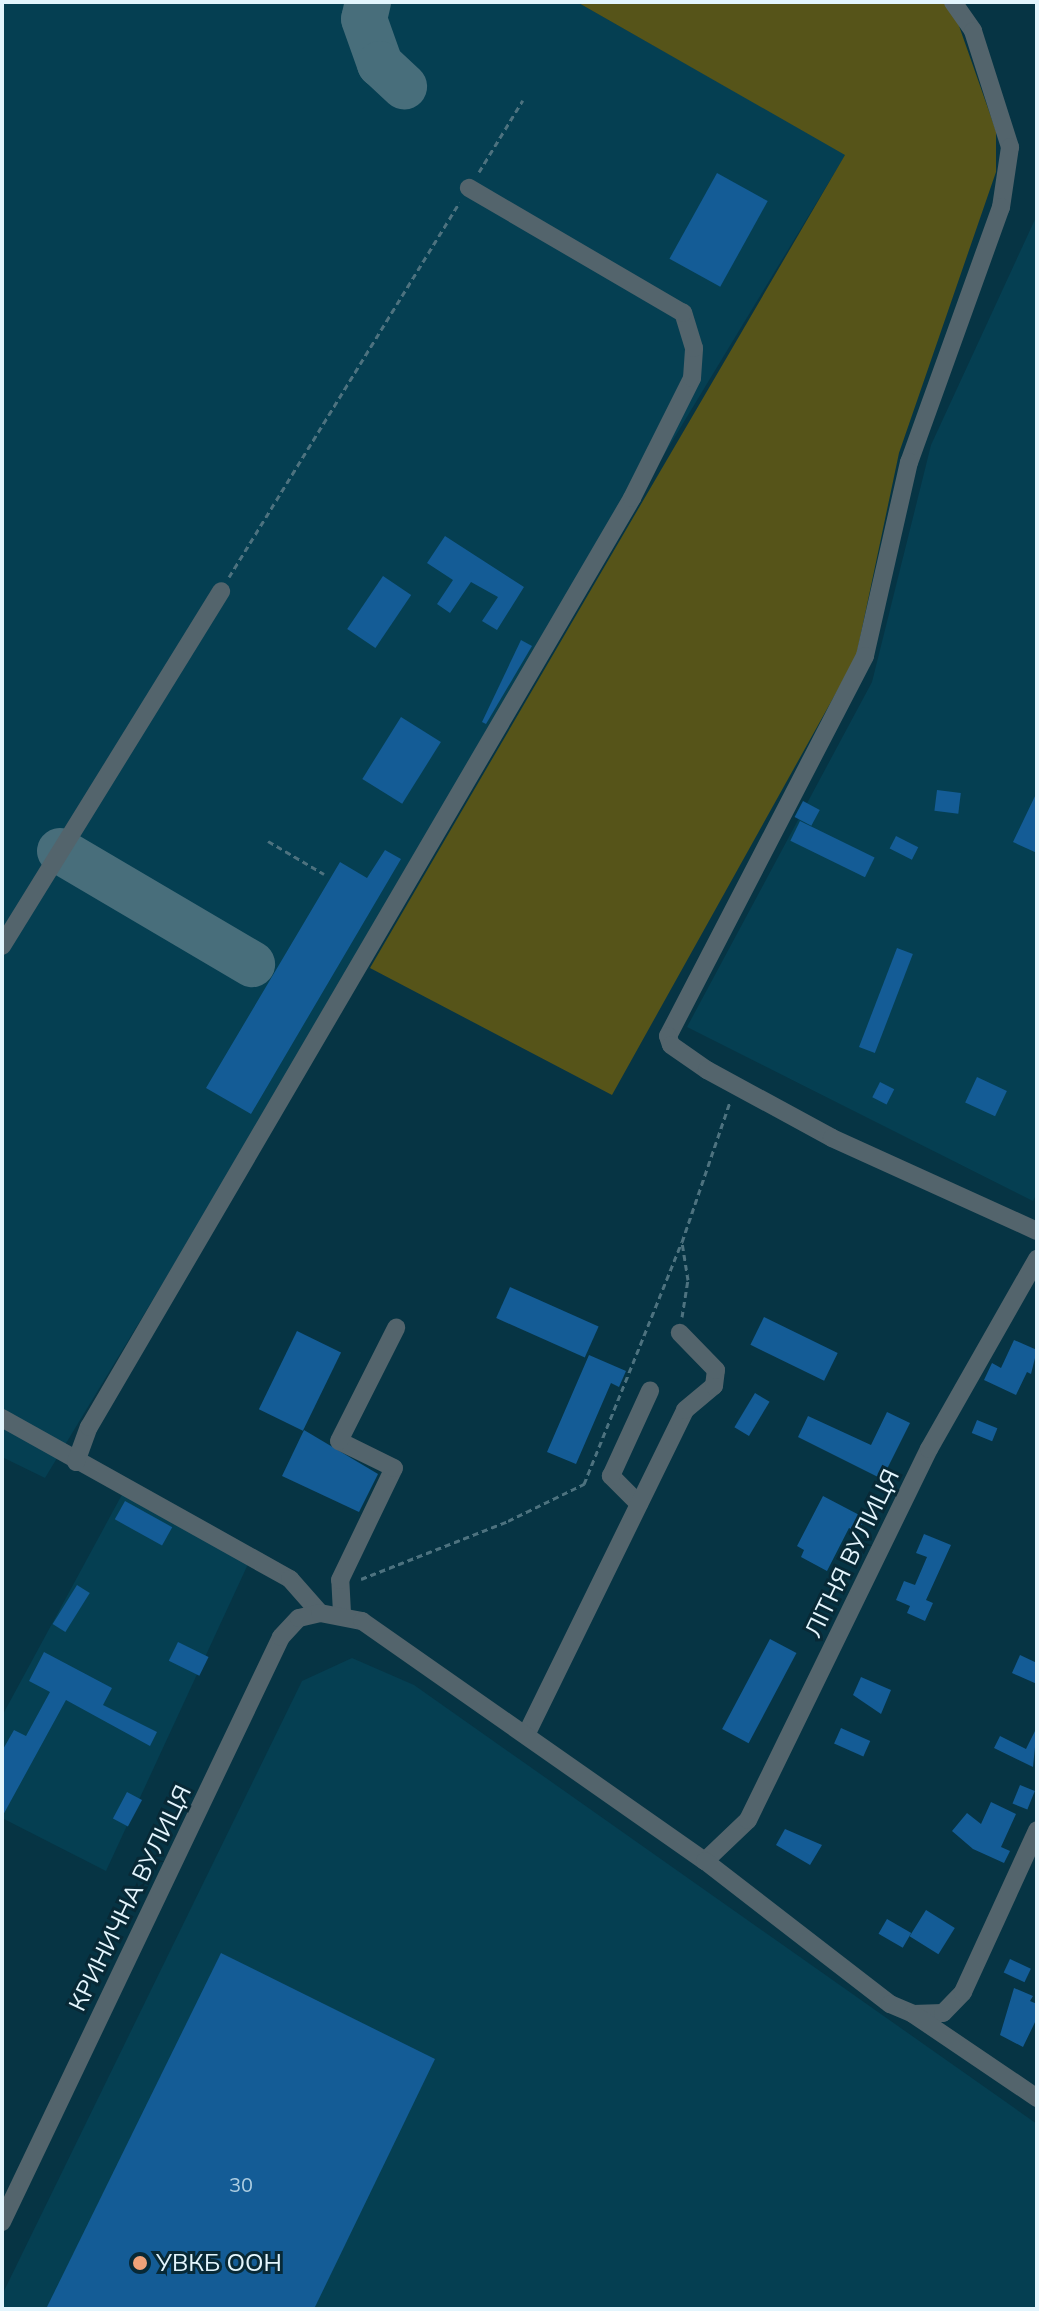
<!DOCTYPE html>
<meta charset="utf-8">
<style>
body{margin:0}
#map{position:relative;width:1039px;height:2311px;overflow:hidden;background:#063444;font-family:Mulish,sans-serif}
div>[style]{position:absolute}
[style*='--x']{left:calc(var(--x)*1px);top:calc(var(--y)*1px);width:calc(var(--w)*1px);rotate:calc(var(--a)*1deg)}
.built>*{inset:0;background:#053f52}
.green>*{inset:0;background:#565419}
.taxiway>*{height:46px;margin:-23px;padding:0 23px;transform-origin:23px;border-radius:23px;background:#486e7b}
.building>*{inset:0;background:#145c96;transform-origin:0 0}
.path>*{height:3px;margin-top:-1.5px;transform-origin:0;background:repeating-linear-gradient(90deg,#4d727f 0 6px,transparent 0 10px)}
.minor>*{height:18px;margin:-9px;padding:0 9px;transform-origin:9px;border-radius:9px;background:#53646c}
.dots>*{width:22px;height:22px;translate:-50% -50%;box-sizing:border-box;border:4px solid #082936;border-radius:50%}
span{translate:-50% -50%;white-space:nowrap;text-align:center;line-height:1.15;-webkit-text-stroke:6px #082936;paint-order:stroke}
.number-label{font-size:20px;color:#afcfe3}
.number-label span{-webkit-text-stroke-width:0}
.street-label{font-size:24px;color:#e3f5fd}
.poi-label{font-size:24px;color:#e3f5fd}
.left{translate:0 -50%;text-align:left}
.frame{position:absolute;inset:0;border:4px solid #e3f5fd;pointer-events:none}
</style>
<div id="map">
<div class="built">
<i style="clip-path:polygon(2px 2px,577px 2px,846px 154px,45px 1478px,2px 1457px)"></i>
<i style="clip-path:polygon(1037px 215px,1037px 1193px,1033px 1201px,687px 1027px,872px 682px,931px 445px)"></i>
<i style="clip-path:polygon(125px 1489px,249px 1562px,106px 1871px,2px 1818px,2px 1716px)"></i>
<i style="clip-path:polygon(352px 1658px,414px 1685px,1037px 2124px,1037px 2309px,2px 2309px,2px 2295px,302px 1681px)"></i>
</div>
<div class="green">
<i style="clip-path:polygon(577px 2px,958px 2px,958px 23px,996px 131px,996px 172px,899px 453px,856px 657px,612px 1095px,370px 968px,845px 155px)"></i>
</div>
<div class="taxiway">
<i style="--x:368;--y:2;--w:17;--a:103"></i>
<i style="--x:364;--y:19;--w:48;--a:70.4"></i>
<i style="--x:380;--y:64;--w:33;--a:43"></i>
<i style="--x:60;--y:851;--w:223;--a:30.5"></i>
</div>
<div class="building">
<i style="left:717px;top:173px;width:58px;height:98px;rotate:29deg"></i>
<i style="clip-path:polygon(445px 536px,524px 587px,497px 630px,482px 621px,498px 597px,471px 582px,450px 613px,437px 604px,453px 580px,427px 563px)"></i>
<i style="left:383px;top:576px;width:34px;height:64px;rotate:34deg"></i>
<i style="clip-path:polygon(521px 640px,532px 646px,486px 724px,482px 722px)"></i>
<i style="left:401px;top:717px;width:47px;height:73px;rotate:32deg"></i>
<i style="left:937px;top:790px;width:24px;height:21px;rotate:7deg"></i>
<i style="clip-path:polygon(1037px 792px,1037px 853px,1013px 842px)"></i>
<i style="left:803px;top:801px;width:19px;height:18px;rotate:28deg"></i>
<i style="left:800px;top:821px;width:83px;height:22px;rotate:26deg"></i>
<i style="left:896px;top:836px;width:25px;height:14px;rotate:27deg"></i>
<i style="clip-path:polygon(385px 850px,401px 859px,251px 1114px,206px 1088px,340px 862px,367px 878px)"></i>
<i style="left:897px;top:948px;width:17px;height:106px;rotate:21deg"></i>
<i style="left:977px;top:1077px;width:33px;height:28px;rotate:25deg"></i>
<i style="left:880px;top:1082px;width:16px;height:17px;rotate:27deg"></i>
<i style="left:510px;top:1287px;width:97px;height:34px;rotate:24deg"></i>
<i style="left:764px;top:1317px;width:82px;height:31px;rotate:26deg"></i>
<i style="left:297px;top:1331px;width:49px;height:87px;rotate:26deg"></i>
<i style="clip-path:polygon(1014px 1340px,1037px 1350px,1031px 1374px,1027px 1372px,1016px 1395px,984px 1380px,992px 1363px,1001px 1368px)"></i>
<i style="clip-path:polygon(589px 1355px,626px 1371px,619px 1387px,611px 1383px,576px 1464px,547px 1452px)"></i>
<i style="left:755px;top:1393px;width:17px;height:40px;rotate:31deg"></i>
<i style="clip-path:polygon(887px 1412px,910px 1423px,882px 1479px,798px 1437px,808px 1416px,871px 1445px)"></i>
<i style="left:977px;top:1420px;width:22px;height:14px;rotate:22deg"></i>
<i style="clip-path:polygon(304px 1430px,378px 1474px,359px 1512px,282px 1476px)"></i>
<i style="clip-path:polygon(823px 1496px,865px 1518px,858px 1532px,849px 1528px,827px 1571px,801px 1557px,804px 1550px,797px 1546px)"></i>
<i style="left:125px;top:1501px;width:54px;height:21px;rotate:29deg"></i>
<i style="clip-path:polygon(924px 1534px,951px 1545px,926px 1600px,933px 1603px,925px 1621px,907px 1613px,910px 1606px,896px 1600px,904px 1581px,915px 1585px,927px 1557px,916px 1553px)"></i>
<i style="left:77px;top:1585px;width:15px;height:46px;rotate:32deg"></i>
<i style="left:770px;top:1639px;width:30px;height:102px;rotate:28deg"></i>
<i style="left:178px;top:1642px;width:34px;height:21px;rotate:26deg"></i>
<i style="clip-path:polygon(44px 1652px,112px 1688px,103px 1705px,157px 1732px,150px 1746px,66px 1700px,2px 1817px,2px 1751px,14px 1730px,26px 1736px,50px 1692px,29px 1681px)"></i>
<i style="clip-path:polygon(1020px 1655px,1037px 1663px,1037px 1684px,1012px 1673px)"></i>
<i style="clip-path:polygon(861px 1677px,891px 1690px,881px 1714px,853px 1695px)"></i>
<i style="clip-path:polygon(1037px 1727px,1033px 1767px,994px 1748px,1000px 1736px,1026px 1749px)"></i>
<i style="left:841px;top:1728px;width:32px;height:17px;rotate:24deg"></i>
<i style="left:1020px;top:1785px;width:16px;height:20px;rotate:22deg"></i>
<i style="left:127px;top:1792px;width:17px;height:30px;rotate:28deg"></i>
<i style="clip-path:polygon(991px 1802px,1016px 1814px,1001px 1847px,1010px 1851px,1004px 1863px,973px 1849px,952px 1831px,967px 1813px,981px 1824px)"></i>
<i style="clip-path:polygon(785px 1829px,822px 1845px,810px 1865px,776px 1845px)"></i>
<i style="left:926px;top:1910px;width:34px;height:31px;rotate:32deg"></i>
<i style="left:887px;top:1919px;width:28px;height:17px;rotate:30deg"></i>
<i style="clip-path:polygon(221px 1953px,435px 2059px,314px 2309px,46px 2309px)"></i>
<i style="left:1010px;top:1959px;width:23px;height:15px;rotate:25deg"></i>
<i style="clip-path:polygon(1014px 1988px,1033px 1996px,1030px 2001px,1037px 2004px,1037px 2018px,1023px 2047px,1000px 2035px)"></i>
</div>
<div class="path">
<i style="--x:479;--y:172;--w:84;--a:-58.6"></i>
<i style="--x:229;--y:577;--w:440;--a:-58.4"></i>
<i style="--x:268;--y:841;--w:65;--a:30.5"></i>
<i style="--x:682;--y:1317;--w:37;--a:-81"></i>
<i style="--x:688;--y:1280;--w:38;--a:-99"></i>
<i style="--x:682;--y:1242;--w:148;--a:-71.1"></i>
<i style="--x:361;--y:1579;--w:158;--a:-21.5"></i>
<i style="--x:508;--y:1521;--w:85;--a:-26"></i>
<i style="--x:584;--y:1484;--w:261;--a:-68"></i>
</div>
<div class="minor">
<i style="--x:953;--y:2;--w:35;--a:55"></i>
<i style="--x:973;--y:31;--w:122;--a:72.3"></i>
<i style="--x:1010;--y:147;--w:61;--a:98.5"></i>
<i style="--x:1001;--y:207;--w:271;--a:109.8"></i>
<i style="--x:909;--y:462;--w:199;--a:102.8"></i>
<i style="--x:865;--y:656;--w:428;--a:117.4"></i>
<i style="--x:668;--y:1036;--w:9;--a:72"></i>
<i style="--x:671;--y:1045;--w:44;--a:34.8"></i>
<i style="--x:707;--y:1070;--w:142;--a:28.5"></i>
<i style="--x:832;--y:1138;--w:225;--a:24.4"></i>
<i style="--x:2;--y:946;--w:417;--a:-58.3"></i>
<i style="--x:2;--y:1418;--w:330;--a:29.2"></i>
<i style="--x:290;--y:1579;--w:45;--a:48.6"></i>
<i style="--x:76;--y:1462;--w:37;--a:-70"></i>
<i style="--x:89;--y:1427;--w:1076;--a:-59.69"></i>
<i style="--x:632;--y:498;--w:134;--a:-63.4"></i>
<i style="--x:692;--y:378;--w:30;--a:-86"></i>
<i style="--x:694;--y:348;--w:37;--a:-107"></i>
<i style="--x:683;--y:313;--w:248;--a:-149.7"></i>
<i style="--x:639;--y:1504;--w:40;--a:-135"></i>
<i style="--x:611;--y:1476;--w:94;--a:-65.4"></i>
<i style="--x:342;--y:1613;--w:33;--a:-93"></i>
<i style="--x:340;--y:1580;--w:124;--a:-64.3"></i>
<i style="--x:394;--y:1468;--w:61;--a:-153.9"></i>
<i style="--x:339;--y:1441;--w:127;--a:-63.2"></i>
<i style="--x:526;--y:1735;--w:362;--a:-63.9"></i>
<i style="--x:685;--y:1410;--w:38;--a:-40"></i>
<i style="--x:714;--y:1386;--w:16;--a:-83"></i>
<i style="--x:716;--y:1370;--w:52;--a:-134.2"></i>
<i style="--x:705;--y:1861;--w:59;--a:-43.6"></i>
<i style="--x:748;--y:1820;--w:413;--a:-64"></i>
<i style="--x:929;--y:1449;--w:219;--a:-60.4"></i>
<i style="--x:913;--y:2014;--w:30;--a:-2"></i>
<i style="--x:943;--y:2013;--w:29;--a:-46"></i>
<i style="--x:963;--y:1992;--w:178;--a:-65.4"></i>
<i style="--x:2;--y:2222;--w:648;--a:-64.5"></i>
<i style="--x:281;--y:1637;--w:26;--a:-47"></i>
<i style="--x:299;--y:1618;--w:22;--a:-13"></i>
<i style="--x:320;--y:1613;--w:43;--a:10.8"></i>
<i style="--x:362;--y:1621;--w:419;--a:35"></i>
<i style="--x:705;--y:1861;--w:234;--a:37.7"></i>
<i style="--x:890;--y:2004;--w:25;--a:23"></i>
<i style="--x:913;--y:2014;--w:150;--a:34.1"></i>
</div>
<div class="dots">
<i style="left:140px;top:2263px;background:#f0a279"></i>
</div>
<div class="number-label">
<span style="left:241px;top:2184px">30</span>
</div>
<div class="street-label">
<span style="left:852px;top:1553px;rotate:-64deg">ЛІТНЯ ВУЛИЦЯ</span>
<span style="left:130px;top:1898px;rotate:-64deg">КРИНИЧНА ВУЛИЦЯ</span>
</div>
<div class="poi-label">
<span class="left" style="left:156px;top:2263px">УВКБ ООН</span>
</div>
<div class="frame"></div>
</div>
